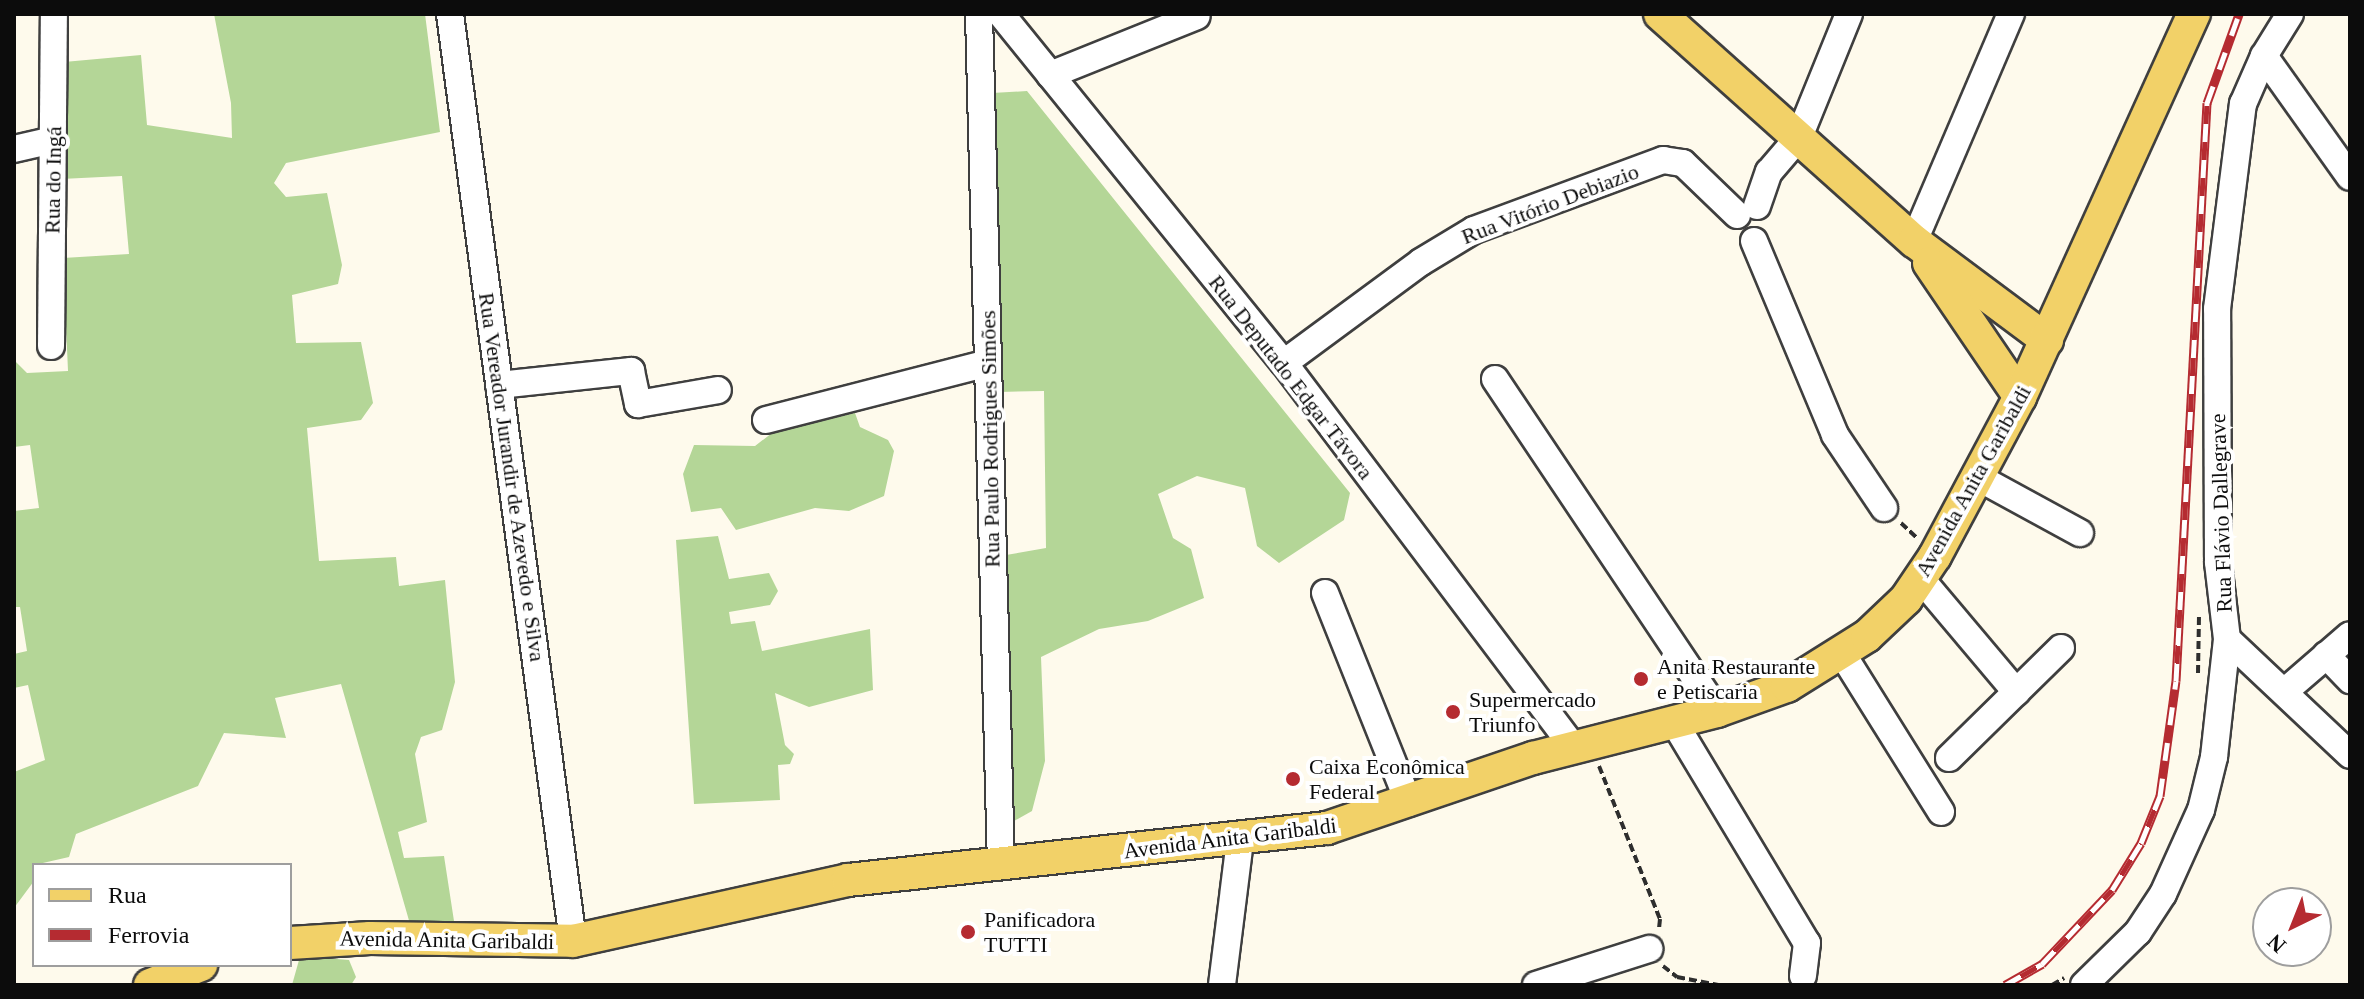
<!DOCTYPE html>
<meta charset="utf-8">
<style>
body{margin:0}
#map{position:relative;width:2364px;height:999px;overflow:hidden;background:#fefaec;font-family:"Times New Roman",serif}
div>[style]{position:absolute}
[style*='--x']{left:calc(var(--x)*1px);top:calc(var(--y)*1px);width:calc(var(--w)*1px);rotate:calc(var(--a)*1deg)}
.forest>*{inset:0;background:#b4d697}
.path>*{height:4px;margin-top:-2px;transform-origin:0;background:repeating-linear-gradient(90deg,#2e2e2e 0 8px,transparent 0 12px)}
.roads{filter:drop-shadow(2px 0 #3f3f3f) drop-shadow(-2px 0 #3f3f3f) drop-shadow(0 2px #3f3f3f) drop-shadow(0 -2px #3f3f3f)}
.minor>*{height:26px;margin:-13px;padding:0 13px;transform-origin:13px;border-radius:13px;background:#fff}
.major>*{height:32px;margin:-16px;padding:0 16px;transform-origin:16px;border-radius:16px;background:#f2d168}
.rail>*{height:9px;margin-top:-4.5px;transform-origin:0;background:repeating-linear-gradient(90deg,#fff 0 18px,#b52b31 0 36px);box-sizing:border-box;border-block:2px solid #b52b31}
.dots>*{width:22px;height:22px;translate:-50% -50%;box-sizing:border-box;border:4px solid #fff;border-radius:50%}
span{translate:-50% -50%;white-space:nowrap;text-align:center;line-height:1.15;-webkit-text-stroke:8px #fff;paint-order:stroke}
.street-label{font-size:22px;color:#0c0c0c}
.poi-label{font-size:22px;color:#0c0c0c}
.left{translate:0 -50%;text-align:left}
.frame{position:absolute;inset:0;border:16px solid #0c0c0c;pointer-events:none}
.legend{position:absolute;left:32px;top:863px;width:260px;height:104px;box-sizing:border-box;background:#fff;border:2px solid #9e9e9e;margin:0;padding:10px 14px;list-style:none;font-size:24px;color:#0c0c0c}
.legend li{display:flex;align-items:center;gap:16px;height:40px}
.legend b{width:40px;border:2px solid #9e9e9e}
.north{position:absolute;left:2252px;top:887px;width:80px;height:80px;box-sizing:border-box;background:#fff;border:2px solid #9e9e9e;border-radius:50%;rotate:223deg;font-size:22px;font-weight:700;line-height:32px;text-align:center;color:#0c0c0c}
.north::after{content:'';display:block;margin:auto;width:28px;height:36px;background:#b52b31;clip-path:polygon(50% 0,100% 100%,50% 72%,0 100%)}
</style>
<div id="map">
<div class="forest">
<i style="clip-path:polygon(214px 14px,425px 14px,440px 132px,286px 163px,274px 183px,286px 197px,327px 193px,342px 265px,338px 284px,292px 295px,296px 343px,361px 342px,373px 403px,361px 420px,307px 428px,319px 561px,396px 557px,399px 586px,445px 580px,455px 682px,442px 730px,421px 737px,415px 754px,427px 822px,398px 832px,404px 858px,444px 856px,454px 921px,410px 924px,341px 684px,275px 698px,286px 738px,224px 733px,198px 786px,76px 834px,69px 857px,34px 865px,34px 881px,14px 908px,14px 772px,45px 760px,28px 685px,14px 688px,14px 654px,27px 651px,20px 607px,14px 607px,14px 511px,39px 508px,30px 445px,14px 447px,14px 360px,27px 373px,68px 371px,63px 258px,129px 254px,122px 176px,61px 179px,64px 62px,141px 55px,147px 125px,232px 138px,231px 103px)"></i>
<i style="clip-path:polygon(1027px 91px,1350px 493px,1344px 520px,1279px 563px,1257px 546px,1245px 488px,1197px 476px,1158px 494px,1173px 538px,1191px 549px,1204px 598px,1148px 621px,1099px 629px,1041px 657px,1045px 761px,1032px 811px,1014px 821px,1006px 555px,1046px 548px,1044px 391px,999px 392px,992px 93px)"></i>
<i style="clip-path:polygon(855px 413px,860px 427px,888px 440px,894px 451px,884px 496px,849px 511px,815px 508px,736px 530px,721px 508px,691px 512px,683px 474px,694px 445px,755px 446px,772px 433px)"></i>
<i style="clip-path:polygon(718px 536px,729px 579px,769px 573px,778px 591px,770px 605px,729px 612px,731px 624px,755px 621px,762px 651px,870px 629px,873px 690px,809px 707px,775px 693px,785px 745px,794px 754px,790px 764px,778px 765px,780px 800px,694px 804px,676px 540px)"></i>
<i style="clip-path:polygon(312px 957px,349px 960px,356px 977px,351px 985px,292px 985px,299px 960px)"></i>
</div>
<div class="path">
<i style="--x:1901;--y:523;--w:23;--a:43"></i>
<i style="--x:2198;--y:673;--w:59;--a:-89"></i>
<i style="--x:1599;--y:766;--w:165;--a:68.3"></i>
<i style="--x:1660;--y:919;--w:10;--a:96"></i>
<i style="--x:1663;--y:966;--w:18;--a:38"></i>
<i style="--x:1677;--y:977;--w:42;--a:11"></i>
<i style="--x:2052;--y:985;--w:14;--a:-30"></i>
</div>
<div class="roads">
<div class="minor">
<i style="--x:450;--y:14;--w:935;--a:82.44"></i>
<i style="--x:979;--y:14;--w:850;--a:88.52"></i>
<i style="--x:1001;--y:14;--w:449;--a:51"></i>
<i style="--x:1284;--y:363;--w:480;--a:53"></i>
<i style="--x:2264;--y:56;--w:148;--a:54.6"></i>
<i style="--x:1050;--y:75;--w:158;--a:-21.9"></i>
<i style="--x:14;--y:149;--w:40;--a:-13"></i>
<i style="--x:1757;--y:206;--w:36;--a:-71"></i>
<i style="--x:1769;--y:172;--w:46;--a:-49.4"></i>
<i style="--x:1799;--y:137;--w:133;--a:-67.9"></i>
<i style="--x:1754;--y:241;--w:210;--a:67.3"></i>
<i style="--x:1835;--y:435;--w:88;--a:56.1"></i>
<i style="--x:1914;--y:241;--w:247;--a:-66.9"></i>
<i style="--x:51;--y:346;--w:332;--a:-89.5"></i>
<i style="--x:1284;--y:363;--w:170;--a:-36.4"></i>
<i style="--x:1421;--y:262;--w:62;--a:-31.1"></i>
<i style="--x:1474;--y:230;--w:202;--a:-20.3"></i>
<i style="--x:1663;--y:160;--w:20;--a:9"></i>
<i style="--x:1683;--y:163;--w:75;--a:43.9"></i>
<i style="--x:1495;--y:379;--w:399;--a:56.2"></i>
<i style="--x:499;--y:385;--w:133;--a:-6.1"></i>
<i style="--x:631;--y:371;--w:34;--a:78"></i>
<i style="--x:638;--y:404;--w:81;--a:-9.9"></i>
<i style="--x:766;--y:420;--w:229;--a:-14.4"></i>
<i style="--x:1979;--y:478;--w:115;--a:28.6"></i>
<i style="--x:1921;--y:579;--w:148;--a:49.9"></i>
<i style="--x:1325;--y:593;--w:226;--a:68.2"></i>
<i style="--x:2227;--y:639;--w:169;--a:43.3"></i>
<i style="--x:1843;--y:655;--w:185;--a:58"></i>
<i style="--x:2326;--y:655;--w:35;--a:46"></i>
<i style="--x:2284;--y:692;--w:87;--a:-40.8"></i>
<i style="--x:1674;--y:722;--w:258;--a:59"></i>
<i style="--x:1807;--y:943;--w:33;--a:97"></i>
<i style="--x:1949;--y:758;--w:157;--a:-44.5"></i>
<i style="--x:1222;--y:985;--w:145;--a:-82.9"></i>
<i style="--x:1536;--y:985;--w:119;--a:-17.7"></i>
<i style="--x:2084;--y:985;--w:76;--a:-44.5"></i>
<i style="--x:2138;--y:932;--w:45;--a:-56.7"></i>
<i style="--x:2163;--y:894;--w:92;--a:-65.7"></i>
<i style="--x:2201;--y:810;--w:55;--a:-76.2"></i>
<i style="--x:2214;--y:757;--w:119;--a:-83.7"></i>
<i style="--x:2227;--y:639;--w:78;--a:-96.7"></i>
<i style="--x:2218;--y:562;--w:253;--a:-90.2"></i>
<i style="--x:2217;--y:309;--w:207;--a:-82.8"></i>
<i style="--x:2243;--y:104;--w:52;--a:-66.4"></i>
<i style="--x:2264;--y:56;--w:49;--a:-58.2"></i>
</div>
<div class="major">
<i style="--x:1660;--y:14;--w:341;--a:41.8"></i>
<i style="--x:1914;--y:241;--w:166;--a:36.7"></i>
<i style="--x:1929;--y:263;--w:162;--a:55.8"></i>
<i style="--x:290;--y:943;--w:80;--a:-3.6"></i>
<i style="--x:370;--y:938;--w:203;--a:0.8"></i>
<i style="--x:573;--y:941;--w:282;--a:-12.5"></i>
<i style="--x:848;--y:880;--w:482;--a:-6.2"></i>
<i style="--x:1327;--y:828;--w:218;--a:-18.8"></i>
<i style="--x:1533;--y:758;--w:190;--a:-14.3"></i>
<i style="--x:1717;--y:711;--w:74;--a:-19.7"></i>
<i style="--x:1787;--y:686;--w:94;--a:-32"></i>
<i style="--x:1867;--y:636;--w:54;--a:-43.5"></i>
<i style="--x:1906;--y:599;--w:52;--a:-56"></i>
<i style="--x:1935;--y:556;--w:180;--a:-61.9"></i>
<i style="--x:2020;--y:397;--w:421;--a:-65.6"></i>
<i style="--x:150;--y:985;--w:55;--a:-21.4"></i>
</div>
</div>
<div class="rail">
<i style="--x:2005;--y:985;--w:43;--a:-29.6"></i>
<i style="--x:2042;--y:964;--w:102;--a:-46.6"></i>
<i style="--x:2112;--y:890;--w:55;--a:-58.3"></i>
<i style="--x:2141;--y:843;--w:51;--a:-68"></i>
<i style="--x:2160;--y:796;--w:116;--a:-82.1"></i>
<i style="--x:2176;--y:681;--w:579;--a:-86.93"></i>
<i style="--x:2207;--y:103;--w:95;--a:-70.2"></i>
</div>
<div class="dots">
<i style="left:1641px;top:679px;background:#b52b31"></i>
<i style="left:1453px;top:712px;background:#b52b31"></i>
<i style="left:1293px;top:779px;background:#b52b31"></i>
<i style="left:968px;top:932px;background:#b52b31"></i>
</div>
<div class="street-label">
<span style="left:53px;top:180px;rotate:-89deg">Rua do Ingá</span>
<span style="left:1550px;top:204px;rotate:-21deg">Rua Vitório Debiazio</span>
<span style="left:1291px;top:377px;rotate:52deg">Rua Deputado Edgar Távora</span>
<span style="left:990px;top:439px;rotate:-91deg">Rua Paulo Rodrigues Simões</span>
<span style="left:512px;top:477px;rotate:82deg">Rua Vereador Jurandir de Azevedo e Silva</span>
<span style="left:1973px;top:481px;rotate:-61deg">Avenida Anita Garibaldi</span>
<span style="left:2221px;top:513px;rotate:-92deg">Rua Flávio Dallegrave</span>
<span style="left:1230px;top:838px;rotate:-7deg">Avenida Anita Garibaldi</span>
<span style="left:447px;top:940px;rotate:1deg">Avenida Anita Garibaldi</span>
</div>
<div class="poi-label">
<span class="left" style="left:1657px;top:679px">Anita Restaurante<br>e Petiscaria</span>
<span class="left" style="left:1469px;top:712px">Supermercado<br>Triunfo</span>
<span class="left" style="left:1309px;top:779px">Caixa Econômica<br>Federal</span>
<span class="left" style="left:984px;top:932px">Panificadora<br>TUTTI</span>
</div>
<div class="frame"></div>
<ul class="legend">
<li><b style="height:10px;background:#f2d168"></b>Rua</li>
<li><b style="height:10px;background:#b52b31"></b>Ferrovia</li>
</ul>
<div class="north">N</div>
</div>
